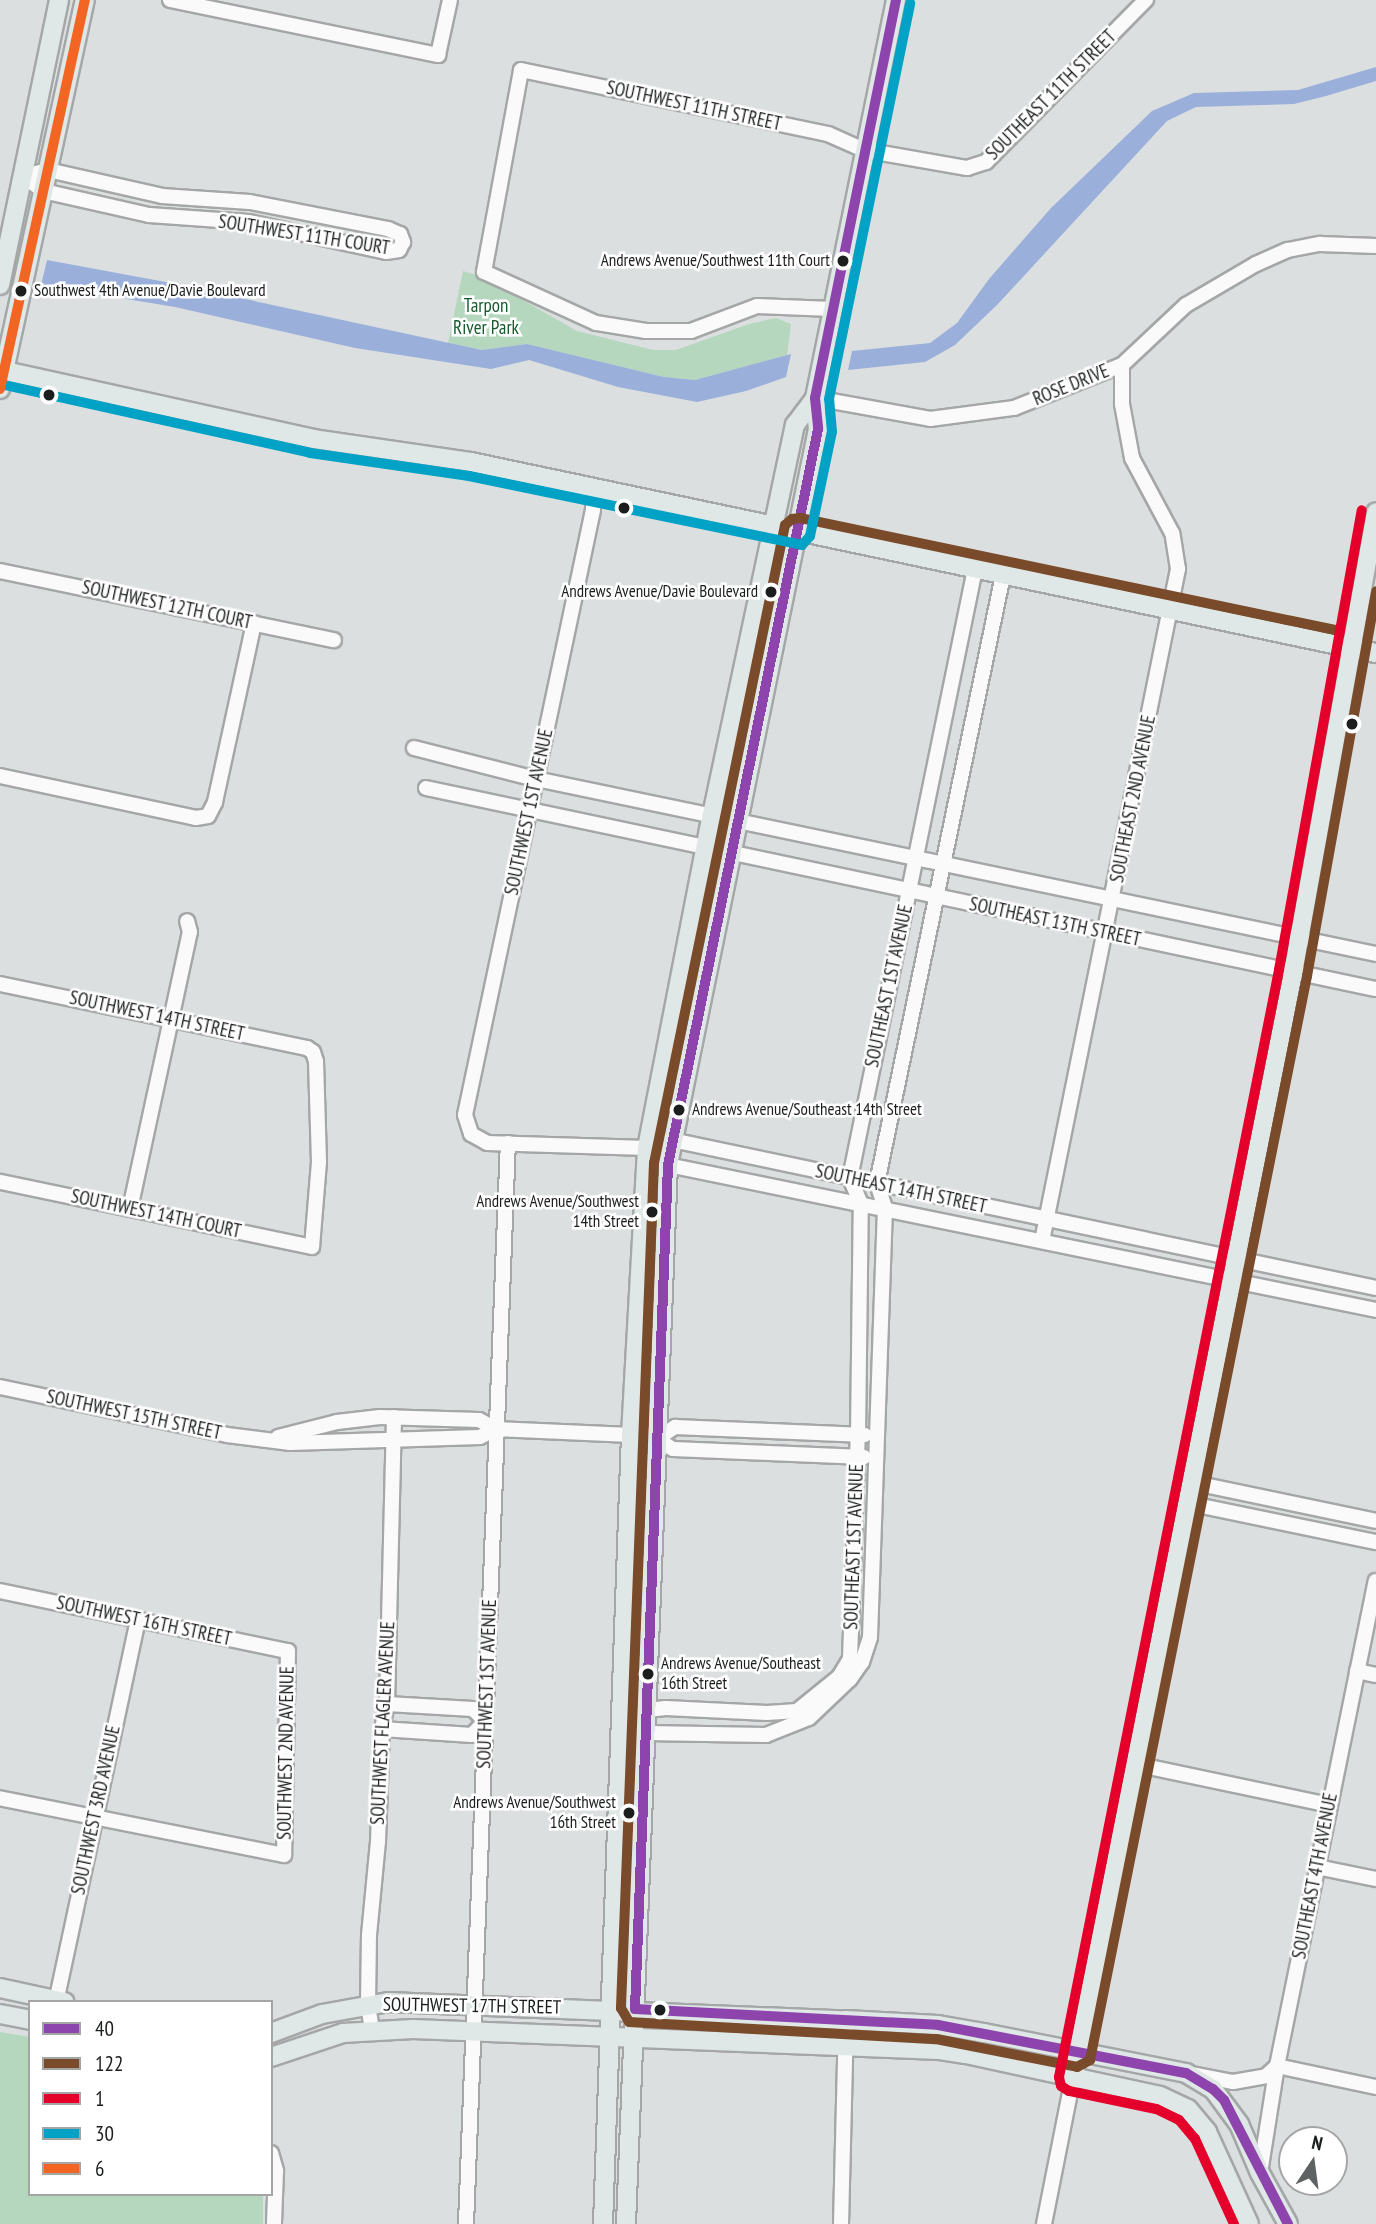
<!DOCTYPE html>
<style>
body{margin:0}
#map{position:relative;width:1376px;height:2224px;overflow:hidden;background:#dcdfe0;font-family:"PT Sans Narrow",sans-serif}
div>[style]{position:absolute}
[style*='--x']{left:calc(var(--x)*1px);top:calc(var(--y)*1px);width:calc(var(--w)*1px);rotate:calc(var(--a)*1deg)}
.green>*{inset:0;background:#b4d7bd}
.water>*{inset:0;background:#9ab0da}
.roads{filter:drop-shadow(2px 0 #a5a7a7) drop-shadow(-2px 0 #a5a7a7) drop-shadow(0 2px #a5a7a7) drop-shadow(0 -2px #a5a7a7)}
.minor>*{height:14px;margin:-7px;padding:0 7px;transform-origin:7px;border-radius:7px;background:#fafafa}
.major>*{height:18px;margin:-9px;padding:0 9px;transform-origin:9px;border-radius:9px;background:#dfe8e6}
.bus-1>*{height:10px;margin:-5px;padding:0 5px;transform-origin:5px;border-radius:5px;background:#8e44ad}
.bus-2>*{height:10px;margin:-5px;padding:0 5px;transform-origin:5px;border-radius:5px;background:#7a4b2a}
.bus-3>*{height:10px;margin:-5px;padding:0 5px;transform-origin:5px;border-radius:5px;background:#e4002b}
.bus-4>*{height:10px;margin:-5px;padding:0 5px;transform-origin:5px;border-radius:5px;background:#01a2c5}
.bus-5>*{height:10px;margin:-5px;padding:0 5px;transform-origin:5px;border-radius:5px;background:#f26522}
.dots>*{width:19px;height:19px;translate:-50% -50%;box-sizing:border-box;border:4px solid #fff;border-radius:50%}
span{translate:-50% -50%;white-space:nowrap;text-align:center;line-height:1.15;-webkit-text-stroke:5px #fff;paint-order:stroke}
.bus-label{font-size:17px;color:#1c1e1e}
.right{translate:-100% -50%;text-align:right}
.left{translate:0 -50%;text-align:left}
.street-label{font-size:19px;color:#1c1e1e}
.park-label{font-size:19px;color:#165b2e}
.legend{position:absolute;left:28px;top:2000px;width:245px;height:196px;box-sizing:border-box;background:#fff;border:2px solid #a4a5a5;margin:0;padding:9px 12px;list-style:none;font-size:21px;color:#1c1e1e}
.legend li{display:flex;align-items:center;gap:14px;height:35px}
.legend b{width:35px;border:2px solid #a4a5a5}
.north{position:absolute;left:1278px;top:2126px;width:70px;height:70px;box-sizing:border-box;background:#fff;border:2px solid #a4a5a5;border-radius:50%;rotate:13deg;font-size:19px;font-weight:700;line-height:28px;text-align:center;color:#1c1e1e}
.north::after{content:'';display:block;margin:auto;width:24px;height:32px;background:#5f6262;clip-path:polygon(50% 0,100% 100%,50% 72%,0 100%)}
</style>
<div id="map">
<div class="green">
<i style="clip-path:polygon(463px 271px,482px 277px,577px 331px,653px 350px,676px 350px,749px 324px,776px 318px,791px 324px,787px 355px,695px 380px,664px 377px,527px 344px,483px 350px,448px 343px)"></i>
<i style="clip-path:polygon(0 2032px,30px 2037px,30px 2194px,263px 2194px,263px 2224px,0 2224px)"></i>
</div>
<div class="water">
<i style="clip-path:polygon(1376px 67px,1376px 81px,1326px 96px,1294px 104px,1196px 107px,1167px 121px,997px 305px,955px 345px,925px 362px,848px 370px,852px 351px,930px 343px,957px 323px,989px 279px,1051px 208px,1152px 111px,1194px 93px,1298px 90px)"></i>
<i style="clip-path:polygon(47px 260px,171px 283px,482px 350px,527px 344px,664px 377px,695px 380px,791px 354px,786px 377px,746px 391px,697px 402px,618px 387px,529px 360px,491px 369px,355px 348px,175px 307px,41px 285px)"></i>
</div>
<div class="roads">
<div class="minor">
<i style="--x:170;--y:0;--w:274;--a:11.6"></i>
<i style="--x:438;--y:55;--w:56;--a:-77.7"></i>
<i style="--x:48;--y:170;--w:117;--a:12.8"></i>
<i style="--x:162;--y:196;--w:88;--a:3.9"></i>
<i style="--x:250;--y:202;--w:141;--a:11.1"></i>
<i style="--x:388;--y:229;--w:13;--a:23"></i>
<i style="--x:400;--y:234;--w:9;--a:69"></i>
<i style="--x:403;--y:242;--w:9;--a:117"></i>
<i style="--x:399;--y:250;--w:13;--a:171"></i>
<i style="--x:386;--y:252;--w:141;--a:-167.7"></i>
<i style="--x:248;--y:222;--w:99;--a:-176"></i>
<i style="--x:149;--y:215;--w:109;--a:-167.2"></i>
<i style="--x:43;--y:191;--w:25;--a:-143"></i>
<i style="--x:23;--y:176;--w:26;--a:-13"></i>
<i style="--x:832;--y:309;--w:75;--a:-177.7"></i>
<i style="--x:757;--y:306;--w:71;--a:159.3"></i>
<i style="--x:691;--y:331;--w:45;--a:180"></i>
<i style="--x:646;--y:331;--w:51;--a:-170.9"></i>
<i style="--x:596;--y:323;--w:123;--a:-155.5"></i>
<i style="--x:484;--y:272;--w:205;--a:-79.6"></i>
<i style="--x:521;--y:70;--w:314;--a:11.8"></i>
<i style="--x:828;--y:134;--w:39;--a:24"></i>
<i style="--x:864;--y:150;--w:105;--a:9.9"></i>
<i style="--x:967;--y:168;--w:20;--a:-18"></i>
<i style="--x:986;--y:162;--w:228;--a:-45.4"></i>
<i style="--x:815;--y:398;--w:117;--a:10.3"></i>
<i style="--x:930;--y:419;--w:85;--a:-7.5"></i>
<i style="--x:1014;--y:408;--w:116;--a:-21.7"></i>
<i style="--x:1122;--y:365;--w:88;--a:-43.2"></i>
<i style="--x:1186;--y:305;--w:81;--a:-30.4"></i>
<i style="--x:1256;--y:264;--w:35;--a:-24"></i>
<i style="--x:1288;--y:250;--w:33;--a:-11"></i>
<i style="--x:1320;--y:244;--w:56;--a:2"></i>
<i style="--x:594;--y:489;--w:21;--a:93"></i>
<i style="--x:593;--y:510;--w:618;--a:101.95"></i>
<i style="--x:465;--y:1115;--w:20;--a:72"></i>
<i style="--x:471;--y:1134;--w:18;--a:29"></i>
<i style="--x:487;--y:1143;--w:160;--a:1.8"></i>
<i style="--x:647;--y:1148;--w:26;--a:-18"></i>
<i style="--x:672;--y:1140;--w:719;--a:11.87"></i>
<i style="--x:0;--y:571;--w:341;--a:11.7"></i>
<i style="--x:414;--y:748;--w:126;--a:14.3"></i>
<i style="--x:536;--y:779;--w:858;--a:11.77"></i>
<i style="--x:0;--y:776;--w:200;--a:12.1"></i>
<i style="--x:196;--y:818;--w:12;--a:-9"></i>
<i style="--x:208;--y:816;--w:16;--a:-63"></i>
<i style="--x:215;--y:802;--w:183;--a:-77.7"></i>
<i style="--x:426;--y:788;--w:971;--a:11.95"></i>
<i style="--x:0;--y:984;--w:314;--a:11.8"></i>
<i style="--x:307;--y:1048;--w:7;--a:34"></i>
<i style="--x:313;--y:1052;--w:9;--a:72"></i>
<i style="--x:316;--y:1061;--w:101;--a:88.3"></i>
<i style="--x:319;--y:1162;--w:85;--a:94.7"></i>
<i style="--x:312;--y:1247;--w:319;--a:-168.2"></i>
<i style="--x:647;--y:1148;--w:27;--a:39"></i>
<i style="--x:668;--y:1165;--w:723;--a:11.57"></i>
<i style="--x:130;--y:1209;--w:283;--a:-77.8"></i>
<i style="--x:190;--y:932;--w:11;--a:-105"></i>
<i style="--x:1042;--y:1241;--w:686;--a:-78.56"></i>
<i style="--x:1178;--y:569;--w:36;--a:-99"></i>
<i style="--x:1172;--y:533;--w:85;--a:-118.1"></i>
<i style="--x:1132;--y:458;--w:55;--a:-100.5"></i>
<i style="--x:1122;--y:404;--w:39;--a:-90"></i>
<i style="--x:0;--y:1387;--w:232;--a:11.9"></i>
<i style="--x:227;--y:1435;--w:64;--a:7.2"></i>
<i style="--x:290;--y:1443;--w:190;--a:-1.8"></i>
<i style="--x:480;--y:1437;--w:18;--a:-27"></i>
<i style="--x:496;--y:1429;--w:135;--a:2.5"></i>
<i style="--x:631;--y:1435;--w:26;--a:9"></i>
<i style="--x:657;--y:1439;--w:19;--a:32"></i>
<i style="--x:673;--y:1449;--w:191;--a:2.4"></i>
<i style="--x:278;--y:1437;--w:61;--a:-14.3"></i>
<i style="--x:337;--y:1422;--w:43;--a:-6.6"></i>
<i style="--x:380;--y:1417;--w:99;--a:1.7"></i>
<i style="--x:479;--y:1420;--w:19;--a:28"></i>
<i style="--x:657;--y:1439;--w:22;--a:-34"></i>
<i style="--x:675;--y:1427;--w:190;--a:2.4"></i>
<i style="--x:1190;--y:1482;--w:190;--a:11.8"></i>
<i style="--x:1187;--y:1503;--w:193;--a:11.7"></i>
<i style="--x:0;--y:1591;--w:294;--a:11.8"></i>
<i style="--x:288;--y:1651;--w:204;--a:91.1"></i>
<i style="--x:284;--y:1855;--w:290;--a:-168.7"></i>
<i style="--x:1357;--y:1671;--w:19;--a:12"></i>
<i style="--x:622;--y:1727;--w:25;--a:14"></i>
<i style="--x:646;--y:1733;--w:120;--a:1"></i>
<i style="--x:766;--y:1735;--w:46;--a:-21.6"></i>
<i style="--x:809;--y:1718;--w:57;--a:-43.6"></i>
<i style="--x:850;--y:1679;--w:21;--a:-55"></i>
<i style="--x:862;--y:1662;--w:26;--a:-72"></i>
<i style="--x:870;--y:1637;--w:429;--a:-88"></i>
<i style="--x:885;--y:1208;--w:26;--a:-108"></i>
<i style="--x:877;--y:1183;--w:621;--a:-78.29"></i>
<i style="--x:622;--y:1727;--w:30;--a:-34"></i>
<i style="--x:647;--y:1710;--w:19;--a:-6"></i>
<i style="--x:666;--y:1708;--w:101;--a:2.8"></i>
<i style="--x:767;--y:1713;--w:30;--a:-4"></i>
<i style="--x:797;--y:1711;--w:54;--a:-39"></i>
<i style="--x:839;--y:1677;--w:21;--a:-59"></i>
<i style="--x:850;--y:1659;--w:224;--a:-88"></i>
<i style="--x:858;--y:1435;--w:231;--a:-89.3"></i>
<i style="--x:861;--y:1204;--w:28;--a:-113"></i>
<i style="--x:850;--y:1178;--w:622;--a:-78.4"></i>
<i style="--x:382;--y:1729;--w:90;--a:3.8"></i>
<i style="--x:472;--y:1735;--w:19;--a:-47"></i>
<i style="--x:485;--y:1721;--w:17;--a:-135"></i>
<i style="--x:473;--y:1709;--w:86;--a:-176.7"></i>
<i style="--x:1135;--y:1764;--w:199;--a:11.9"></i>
<i style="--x:1317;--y:1867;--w:60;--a:11.5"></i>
<i style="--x:56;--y:2002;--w:392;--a:-77.9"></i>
<i style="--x:372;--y:2030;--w:25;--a:-99"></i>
<i style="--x:368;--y:2005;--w:70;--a:-89.2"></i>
<i style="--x:369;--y:1935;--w:93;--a:-84.5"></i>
<i style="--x:378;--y:1842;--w:113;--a:-88"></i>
<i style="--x:382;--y:1729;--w:25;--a:-79"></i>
<i style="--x:387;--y:1704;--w:287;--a:-88.6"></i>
<i style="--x:1277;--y:2066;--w:101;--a:12"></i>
<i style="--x:1192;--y:2074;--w:42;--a:11"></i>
<i style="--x:1233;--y:2082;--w:34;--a:-10"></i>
<i style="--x:1266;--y:2076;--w:15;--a:-42"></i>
<i style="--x:271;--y:2153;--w:19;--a:74"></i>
<i style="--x:276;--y:2171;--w:53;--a:92.2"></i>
<i style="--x:1260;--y:2173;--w:108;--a:-81"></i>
<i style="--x:1277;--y:2066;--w:495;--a:-78.5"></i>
<i style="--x:466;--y:2224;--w:1082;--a:-87.78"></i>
<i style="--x:841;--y:2224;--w:204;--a:-88.6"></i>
<i style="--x:1044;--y:2224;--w:149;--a:-78.8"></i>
</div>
<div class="major">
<i style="--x:0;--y:285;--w:291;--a:-78.3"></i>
<i style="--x:0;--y:370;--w:321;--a:12.4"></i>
<i style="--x:313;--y:439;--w:160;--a:8.3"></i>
<i style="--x:471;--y:462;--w:925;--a:11.92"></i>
<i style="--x:0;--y:389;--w:398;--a:-77.7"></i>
<i style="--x:0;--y:1988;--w:66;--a:12.2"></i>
<i style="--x:0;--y:2014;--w:31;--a:11"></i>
<i style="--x:271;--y:2033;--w:54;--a:-20.4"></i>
<i style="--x:322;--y:2014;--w:67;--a:-10.3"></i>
<i style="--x:388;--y:2002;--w:458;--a:2.3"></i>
<i style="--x:846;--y:2020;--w:92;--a:3.1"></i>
<i style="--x:938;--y:2025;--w:47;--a:9.9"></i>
<i style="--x:984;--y:2033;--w:206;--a:11.2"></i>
<i style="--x:1186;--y:2073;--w:31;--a:31"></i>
<i style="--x:1213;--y:2089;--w:44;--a:53.4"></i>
<i style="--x:1239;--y:2124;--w:53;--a:66.8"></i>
<i style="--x:1260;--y:2173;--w:58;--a:61.2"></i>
<i style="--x:271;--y:2057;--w:76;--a:-18.4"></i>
<i style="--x:343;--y:2033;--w:70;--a:-3.3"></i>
<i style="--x:413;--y:2029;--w:527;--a:2.28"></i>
<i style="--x:940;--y:2050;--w:26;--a:9"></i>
<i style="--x:966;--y:2054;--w:198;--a:12.2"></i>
<i style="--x:1160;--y:2096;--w:31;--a:25"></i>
<i style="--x:1188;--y:2109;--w:30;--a:50"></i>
<i style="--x:1207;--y:2132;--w:101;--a:65.5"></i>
<i style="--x:1073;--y:2078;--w:1127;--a:-78.74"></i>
<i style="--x:1293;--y:973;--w:468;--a:-79.8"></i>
<i style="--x:603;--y:2224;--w:789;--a:-87.97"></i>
<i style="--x:631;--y:1435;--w:287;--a:-86.8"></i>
<i style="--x:647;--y:1148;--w:339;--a:-79"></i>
<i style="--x:712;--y:815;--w:399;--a:-78"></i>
<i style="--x:795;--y:425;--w:34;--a:-53"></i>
<i style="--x:626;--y:2224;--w:1060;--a:-87.73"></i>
<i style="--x:668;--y:1165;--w:751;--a:-78.48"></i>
<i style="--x:818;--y:429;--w:31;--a:-96"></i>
<i style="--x:815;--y:398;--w:406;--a:-78.5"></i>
</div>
</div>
<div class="bus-1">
<i style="--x:896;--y:0;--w:406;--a:101.5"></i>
<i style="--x:815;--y:398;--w:31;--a:84"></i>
<i style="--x:818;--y:429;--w:751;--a:101.52"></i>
<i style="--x:668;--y:1165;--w:845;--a:92.24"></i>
<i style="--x:635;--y:2009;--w:303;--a:3"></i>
<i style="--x:938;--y:2025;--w:253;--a:11"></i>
<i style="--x:1186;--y:2073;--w:31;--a:31"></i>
<i style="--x:1213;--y:2089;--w:16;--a:45"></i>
<i style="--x:1224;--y:2100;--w:140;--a:62.7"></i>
</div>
<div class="bus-2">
<i style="--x:1340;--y:631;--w:552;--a:-168.18"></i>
<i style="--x:800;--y:518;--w:8;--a:173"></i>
<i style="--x:792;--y:519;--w:9;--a:139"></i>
<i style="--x:785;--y:525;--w:651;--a:101.6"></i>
<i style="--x:654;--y:1163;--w:846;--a:92.24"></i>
<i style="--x:621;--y:2008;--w:16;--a:60"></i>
<i style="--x:629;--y:2022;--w:307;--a:3.2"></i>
<i style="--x:936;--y:2039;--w:144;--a:11.2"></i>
<i style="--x:1077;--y:2067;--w:15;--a:-28"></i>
<i style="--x:1090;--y:2060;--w:1106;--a:-78.68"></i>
<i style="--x:1307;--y:976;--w:391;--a:-79.8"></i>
</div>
<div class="bus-3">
<i style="--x:1234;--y:2224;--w:94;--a:-114.6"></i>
<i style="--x:1195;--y:2139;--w:25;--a:-130"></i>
<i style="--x:1179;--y:2120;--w:25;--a:-154"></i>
<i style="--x:1156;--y:2109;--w:89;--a:-168.3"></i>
<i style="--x:1069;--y:2091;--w:9;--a:-148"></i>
<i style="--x:1061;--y:2086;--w:9;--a:-103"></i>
<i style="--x:1059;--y:2077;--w:1129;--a:-78.76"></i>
<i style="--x:1279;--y:970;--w:467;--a:-79.8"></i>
</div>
<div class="bus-4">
<i style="--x:0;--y:384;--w:318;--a:12.5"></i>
<i style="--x:310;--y:453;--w:161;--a:8.2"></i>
<i style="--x:469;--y:476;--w:340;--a:11.7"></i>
<i style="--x:802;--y:545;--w:12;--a:-48"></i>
<i style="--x:810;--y:536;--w:106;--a:-78.1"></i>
<i style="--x:832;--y:432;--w:33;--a:-95"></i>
<i style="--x:829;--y:399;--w:404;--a:-78.4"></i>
</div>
<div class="bus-5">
<i style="--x:0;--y:389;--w:398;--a:-77.7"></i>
</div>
<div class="dots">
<i style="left:843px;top:261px;background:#1c1e1e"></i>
<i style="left:21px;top:291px;background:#1c1e1e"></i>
<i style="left:49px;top:395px;background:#1c1e1e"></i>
<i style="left:624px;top:508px;background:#1c1e1e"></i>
<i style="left:771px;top:592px;background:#1c1e1e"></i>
<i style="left:1352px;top:724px;background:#1c1e1e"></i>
<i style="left:679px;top:1110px;background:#1c1e1e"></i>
<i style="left:652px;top:1212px;background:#1c1e1e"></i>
<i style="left:648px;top:1674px;background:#1c1e1e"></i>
<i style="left:629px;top:1813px;background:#1c1e1e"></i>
<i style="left:660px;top:2010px;background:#1c1e1e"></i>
</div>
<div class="bus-label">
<span class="right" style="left:830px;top:261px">Andrews Avenue/Southwest 11th Court</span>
<span class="left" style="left:34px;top:291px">Southwest 4th Avenue/Davie Boulevard</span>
<span class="right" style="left:758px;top:592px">Andrews Avenue/Davie Boulevard</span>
<span class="left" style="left:692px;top:1110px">Andrews Avenue/Southeast 14th Street</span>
<span class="right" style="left:639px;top:1212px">Andrews Avenue/Southwest<br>14th Street</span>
<span class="left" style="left:661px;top:1674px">Andrews Avenue/Southeast<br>16th Street</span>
<span class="right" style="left:616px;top:1813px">Andrews Avenue/Southwest<br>16th Street</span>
</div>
<div class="street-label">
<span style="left:1051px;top:95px;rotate:-45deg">SOUTHEAST 11TH STREET</span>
<span style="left:694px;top:106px;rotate:12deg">SOUTHWEST 11TH STREET</span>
<span style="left:304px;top:235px;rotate:9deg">SOUTHWEST 11TH COURT</span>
<span style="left:1071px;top:385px;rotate:-22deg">ROSE DRIVE</span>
<span style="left:167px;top:605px;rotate:12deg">SOUTHWEST 12TH COURT</span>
<span style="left:1133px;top:799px;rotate:-79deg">SOUTHEAST 2ND AVENUE</span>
<span style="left:529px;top:812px;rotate:-78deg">SOUTHWEST 1ST AVENUE</span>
<span style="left:1055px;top:922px;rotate:12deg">SOUTHEAST 13TH STREET</span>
<span style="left:889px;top:986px;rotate:-78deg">SOUTHEAST 1ST AVENUE</span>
<span style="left:157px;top:1016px;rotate:12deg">SOUTHWEST 14TH STREET</span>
<span style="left:901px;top:1189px;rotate:12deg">SOUTHEAST 14TH STREET</span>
<span style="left:156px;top:1214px;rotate:12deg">SOUTHWEST 14TH COURT</span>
<span style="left:134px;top:1415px;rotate:12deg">SOUTHWEST 15TH STREET</span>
<span style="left:854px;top:1547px;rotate:-88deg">SOUTHEAST 1ST AVENUE</span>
<span style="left:144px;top:1621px;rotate:12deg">SOUTHWEST 16TH STREET</span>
<span style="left:487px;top:1684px;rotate:-88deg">SOUTHWEST 1ST AVENUE</span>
<span style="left:383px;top:1723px;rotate:-87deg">SOUTHWEST FLAGLER AVENUE</span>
<span style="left:286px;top:1753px;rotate:-89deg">SOUTHWEST 2ND AVENUE</span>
<span style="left:96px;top:1810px;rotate:-78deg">SOUTHWEST 3RD AVENUE</span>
<span style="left:1315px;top:1876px;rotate:-79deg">SOUTHEAST 4TH AVENUE</span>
<span style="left:472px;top:2006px;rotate:1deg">SOUTHWEST 17TH STREET</span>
</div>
<div class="park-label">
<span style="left:486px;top:317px">Tarpon<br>River Park</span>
</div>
<ul class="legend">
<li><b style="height:9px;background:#8e44ad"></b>40</li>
<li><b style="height:9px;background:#7a4b2a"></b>122</li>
<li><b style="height:9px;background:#e4002b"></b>1</li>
<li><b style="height:9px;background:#01a2c5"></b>30</li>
<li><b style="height:9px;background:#f26522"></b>6</li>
</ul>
<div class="north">N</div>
</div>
